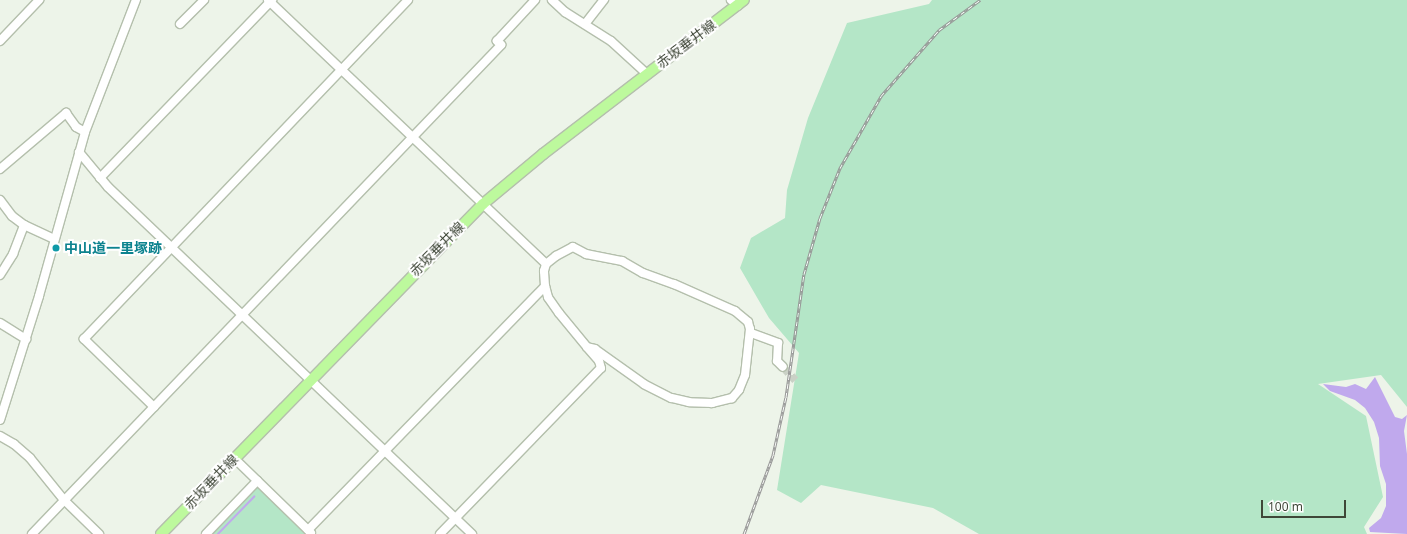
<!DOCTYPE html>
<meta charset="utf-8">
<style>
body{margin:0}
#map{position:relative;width:1407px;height:534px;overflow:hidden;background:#edf4e9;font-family:"Noto Sans","Noto Sans JP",sans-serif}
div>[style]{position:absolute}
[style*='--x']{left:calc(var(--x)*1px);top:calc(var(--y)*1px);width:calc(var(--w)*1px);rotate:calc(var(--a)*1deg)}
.green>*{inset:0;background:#b4e6c7}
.water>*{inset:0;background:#c0a9ed}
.stream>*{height:1.5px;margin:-0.75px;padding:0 0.75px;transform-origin:0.75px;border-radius:0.75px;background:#c0a9ed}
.minor-tunnel>*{height:8px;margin-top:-4px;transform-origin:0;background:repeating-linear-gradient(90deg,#cad1c6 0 8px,transparent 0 12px)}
.roads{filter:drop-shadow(1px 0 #b4bfac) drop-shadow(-1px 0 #b4bfac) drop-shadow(0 1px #b4bfac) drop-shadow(0 -1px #b4bfac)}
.minor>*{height:8px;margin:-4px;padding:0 4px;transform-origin:4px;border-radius:4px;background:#fff}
.major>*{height:10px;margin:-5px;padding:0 5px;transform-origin:5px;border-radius:5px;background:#bdf99d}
.rail>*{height:3px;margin-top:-1.5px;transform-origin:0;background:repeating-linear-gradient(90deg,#fff 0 4.5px,#979797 0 9px);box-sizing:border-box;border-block:1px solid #979797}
.dots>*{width:11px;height:11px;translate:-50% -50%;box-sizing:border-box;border:2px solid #fff;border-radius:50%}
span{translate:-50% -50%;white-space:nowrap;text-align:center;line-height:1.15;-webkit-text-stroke:4px #fff;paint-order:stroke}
.street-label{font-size:14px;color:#3f4738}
.culture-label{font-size:14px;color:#0d838f;font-weight:700}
.left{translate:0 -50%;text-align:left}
.scale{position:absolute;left:1261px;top:500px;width:85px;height:18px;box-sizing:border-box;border:2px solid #3f4738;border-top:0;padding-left:5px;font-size:12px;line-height:14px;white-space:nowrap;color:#3f4738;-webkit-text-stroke:3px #fff;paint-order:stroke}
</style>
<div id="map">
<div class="green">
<i style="clip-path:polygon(932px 0,1407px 0,1407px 407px,1381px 375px,1318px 384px,1366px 416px,1383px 497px,1364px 527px,1367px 534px,979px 534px,933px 508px,821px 485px,801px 503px,777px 490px,799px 353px,769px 318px,740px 268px,751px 238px,785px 218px,787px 190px,808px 118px,847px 23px,929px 4px)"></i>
<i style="clip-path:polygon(256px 486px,307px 534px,211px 534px)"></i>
</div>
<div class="water">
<i style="clip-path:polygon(1375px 377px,1395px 417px,1402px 419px,1407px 415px,1404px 431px,1407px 454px,1407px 534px,1370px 532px,1369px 528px,1381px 518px,1386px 506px,1386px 484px,1380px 466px,1379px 438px,1374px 422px,1365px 408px,1355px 400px,1330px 391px,1323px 384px,1346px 387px,1355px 384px,1366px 389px)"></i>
</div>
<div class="stream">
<i style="--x:218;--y:534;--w:52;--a:-45.8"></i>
</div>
<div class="minor-tunnel">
<i style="--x:783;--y:367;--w:18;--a:47"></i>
</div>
<div class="roads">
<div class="minor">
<i style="--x:268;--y:0;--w:383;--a:43.5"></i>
<i style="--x:552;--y:0;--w:18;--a:43"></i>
<i style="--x:565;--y:12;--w:54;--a:32.2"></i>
<i style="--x:611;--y:41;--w:49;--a:42.5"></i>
<i style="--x:731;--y:0;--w:9;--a:36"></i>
<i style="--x:180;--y:24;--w:34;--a:-45"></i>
<i style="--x:585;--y:24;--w:31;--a:-52"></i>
<i style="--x:0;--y:41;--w:57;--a:-46.4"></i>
<i style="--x:79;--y:152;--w:45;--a:50.4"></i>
<i style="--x:108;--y:187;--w:503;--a:43.63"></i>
<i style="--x:0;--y:169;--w:87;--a:-40.3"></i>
<i style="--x:66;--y:113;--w:17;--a:54"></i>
<i style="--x:76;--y:127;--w:10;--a:29"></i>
<i style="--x:100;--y:178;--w:248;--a:-46"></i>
<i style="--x:0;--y:200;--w:20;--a:53"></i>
<i style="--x:12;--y:216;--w:15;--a:37"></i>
<i style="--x:24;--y:225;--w:33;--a:25"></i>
<i style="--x:0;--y:275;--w:25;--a:-58"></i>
<i style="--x:13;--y:254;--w:31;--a:-69"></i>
<i style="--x:0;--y:323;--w:31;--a:32"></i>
<i style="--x:751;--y:333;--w:29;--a:20"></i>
<i style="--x:778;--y:343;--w:18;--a:93"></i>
<i style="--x:777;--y:361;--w:8;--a:45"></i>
<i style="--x:154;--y:407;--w:98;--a:-135.8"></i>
<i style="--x:84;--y:339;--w:469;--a:-46.3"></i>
<i style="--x:0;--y:420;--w:130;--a:-72.5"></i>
<i style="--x:39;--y:296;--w:170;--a:-74.3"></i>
<i style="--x:85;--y:132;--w:142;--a:-68.9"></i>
<i style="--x:0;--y:436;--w:16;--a:30"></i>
<i style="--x:14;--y:444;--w:21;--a:41"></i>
<i style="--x:30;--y:458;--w:54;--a:51"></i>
<i style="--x:64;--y:500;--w:49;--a:44.2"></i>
<i style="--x:235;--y:459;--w:106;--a:44.2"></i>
<i style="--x:308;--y:530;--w:340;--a:-45.8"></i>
<i style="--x:32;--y:534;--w:678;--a:-46.2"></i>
<i style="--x:501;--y:45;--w:6;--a:-135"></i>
<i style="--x:497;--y:41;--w:56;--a:-47.2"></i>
<i style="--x:206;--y:534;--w:74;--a:-46.1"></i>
<i style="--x:440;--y:534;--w:231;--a:-45.9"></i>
<i style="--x:601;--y:368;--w:7;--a:-106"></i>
<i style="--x:599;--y:361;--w:18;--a:-131"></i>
<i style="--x:587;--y:347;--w:44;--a:-129.5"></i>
<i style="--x:559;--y:313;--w:19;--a:-125"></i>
<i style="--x:548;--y:297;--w:11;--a:-105"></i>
<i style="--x:545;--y:286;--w:15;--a:-94"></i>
<i style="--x:544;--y:271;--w:7;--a:-74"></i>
<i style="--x:546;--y:264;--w:13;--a:-39"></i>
<i style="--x:556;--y:256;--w:19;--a:-28"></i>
<i style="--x:573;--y:247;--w:15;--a:28"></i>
<i style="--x:586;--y:254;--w:37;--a:11"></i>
<i style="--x:622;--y:261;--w:24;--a:30"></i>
<i style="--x:643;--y:273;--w:33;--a:20"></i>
<i style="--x:674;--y:284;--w:67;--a:23.9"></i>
<i style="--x:735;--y:311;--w:17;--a:40"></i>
<i style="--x:748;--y:322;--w:7;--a:74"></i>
<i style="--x:750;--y:329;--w:46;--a:96.2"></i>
<i style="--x:745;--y:375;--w:16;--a:112"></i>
<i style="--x:739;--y:390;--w:11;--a:131"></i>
<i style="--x:732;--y:398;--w:21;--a:166"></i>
<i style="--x:712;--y:403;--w:23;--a:-178"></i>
<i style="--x:689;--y:402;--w:18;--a:-167"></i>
<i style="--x:671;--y:398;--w:30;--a:-153"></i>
<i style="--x:644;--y:384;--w:60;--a:-144.5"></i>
<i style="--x:595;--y:349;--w:8;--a:-166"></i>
</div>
<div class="major">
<i style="--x:161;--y:534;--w:461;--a:-45.7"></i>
<i style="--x:483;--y:204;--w:78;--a:-39.8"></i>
<i style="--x:543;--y:154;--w:253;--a:-37.5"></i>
</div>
</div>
<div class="rail">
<i style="--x:744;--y:534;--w:84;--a:-69.8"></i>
<i style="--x:773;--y:455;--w:59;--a:-77.4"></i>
<i style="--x:786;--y:397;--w:124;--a:-81.7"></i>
<i style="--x:804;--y:274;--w:58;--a:-74.1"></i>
<i style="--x:820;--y:218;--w:54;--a:-68.2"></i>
<i style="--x:840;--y:168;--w:83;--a:-60.3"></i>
<i style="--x:881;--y:96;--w:88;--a:-48.7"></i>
<i style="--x:939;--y:30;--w:51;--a:-36.2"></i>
</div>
<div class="dots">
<i style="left:56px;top:248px;background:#0f9aa8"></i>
</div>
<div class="street-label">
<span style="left:686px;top:44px;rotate:-37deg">赤坂垂井線</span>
<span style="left:437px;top:249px;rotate:-45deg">赤坂垂井線</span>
<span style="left:211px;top:482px;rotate:-46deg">赤坂垂井線</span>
</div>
<div class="culture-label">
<span class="left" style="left:64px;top:248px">中山道一里塚跡</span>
</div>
<div class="scale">100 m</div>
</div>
